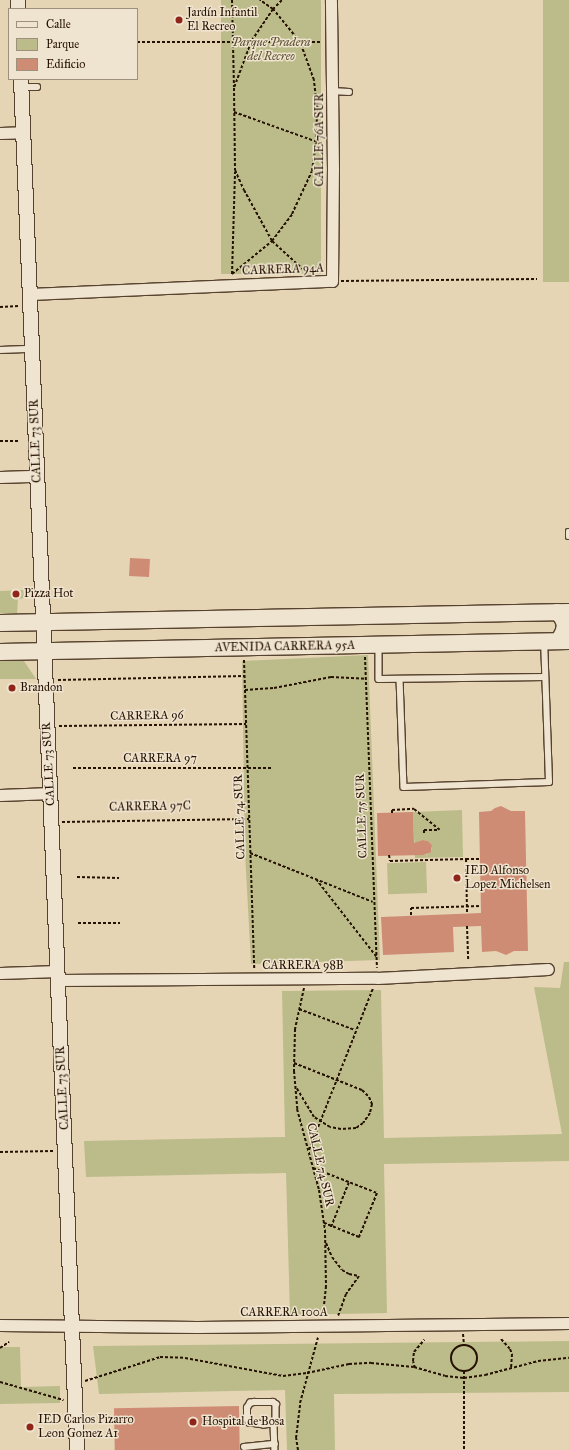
<!DOCTYPE html>
<meta charset="utf-8">
<style>
body{margin:0}
#map{position:relative;width:569px;height:1450px;overflow:hidden;background:#e6d5b5;font-family:"IM FELL Great Primer",serif}
div>[style]{position:absolute}
[style*='--x']{left:calc(var(--x)*1px);top:calc(var(--y)*1px);width:calc(var(--w)*1px);rotate:calc(var(--a)*1deg)}
.green>*{inset:0;background:#bbbc89;transform-origin:0 0}
.building>*{inset:0;background:#cf8c75;transform-origin:0 0}
.path>*{height:2px;margin-top:-1px;transform-origin:0;background:repeating-linear-gradient(90deg,#261101 0 3px,transparent 0 5px)}
.path>.ring{margin:-1px;padding:0;box-sizing:content-box;background:none;border:2px solid #261101;border-radius:50%}
.roads{filter:drop-shadow(1px 0 #56422e) drop-shadow(-1px 0 #56422e) drop-shadow(0 1px #56422e) drop-shadow(0 -1px #56422e)}
.service>*{height:5.5px;margin:-2.75px;padding:0 2.75px;transform-origin:2.75px;border-radius:2.75px;background:#efe4cf}
.minor>*{height:11px;margin:-5.5px;padding:0 5.5px;transform-origin:5.5px;border-radius:5.5px;background:#efe4cf}
.tertiary>*{height:14px;margin:-7px;padding:0 7px;transform-origin:7px;border-radius:7px;background:#efe4cf}
.secondary>*{height:16px;margin:-8px;padding:0 8px;transform-origin:8px;border-radius:8px;background:#efe4cf}
.dots>*{width:11px;height:11px;translate:-50% -50%;box-sizing:border-box;border:2px solid #efe4cf;border-radius:50%}
span{translate:-50% -50%;white-space:nowrap;text-align:center;line-height:1.15;-webkit-text-stroke:3px #efe4cf;paint-order:stroke}
.poi-label{font-size:12px;color:#261101}
.left{translate:0 -50%;text-align:left}
.park-label{font-size:12px;color:#5a4d31;font-style:italic}
.street-label{font-size:12px;color:#261101}
.legend{position:absolute;left:8px;top:8px;width:130px;height:72px;box-sizing:border-box;background:#efe4cf;border:1px solid #9f907d;margin:0;padding:5px 7px;list-style:none;font-size:12px;color:#261101}
.legend li{display:flex;align-items:center;gap:8px;height:20px}
.legend b{width:20px;border:1px solid #9f907d}
</style>
<div id="map">
<div class="green">
<i style="left:221px;top:0;width:100px;height:274px"></i>
<i style="left:543px;top:0;width:26px;height:282px"></i>
<i style="clip-path:polygon(23px 590px,24px 598px,18px 599px,17px 614px,0 613px,0 591px)"></i>
<i style="clip-path:polygon(368px 655px,380px 960px,251px 964px,245px 852px,242px 661px)"></i>
<i style="clip-path:polygon(0 661px,24px 661px,36px 679px,0 679px)"></i>
<i style="clip-path:polygon(evenodd,462px 810px,463px 857px,415px 858px,413px 812px,462px 810px,423px 840px,428px 841px,432px 845px,432px 850px,426px 855px,424px 855px,419px 842px,423px 840px)"></i>
<i style="left:426px;top:862px;width:31px;height:39px;rotate:88deg"></i>
<i style="clip-path:polygon(564px 962px,569px 962px,569px 1161px,384px 1164px,387px 1313px,290px 1315px,286px 1173px,86px 1177px,84px 1141px,285px 1137px,282px 991px,381px 990px,384px 1138px,562px 1134px,534px 987px,560px 988px)"></i>
<i style="clip-path:polygon(569px 1341px,569px 1392px,334px 1394px,335px 1450px,287px 1450px,285px 1390px,99px 1394px,93px 1346px)"></i>
<i style="clip-path:polygon(0 1347px,20px 1347px,21px 1387px,60px 1386px,60px 1403px,0 1404px)"></i>
</div>
<div class="building">
<i style="left:130px;top:558px;width:20px;height:18px;rotate:3deg"></i>
<i style="clip-path:polygon(501px 806px,511px 811px,525px 811px,528px 951px,514px 951px,506px 955px,496px 951px,482px 952px,481px 926px,453px 927px,454px 952px,383px 955px,381px 917px,481px 913px,479px 812px,491px 811px,495px 808px)"></i>
<i style="clip-path:polygon(413px 812px,414px 843px,423px 840px,428px 841px,432px 845px,431px 852px,424px 855px,378px 856px,377px 813px)"></i>
<i style="left:239px;top:1406px;width:44px;height:125px;rotate:89deg"></i>
</div>
<div class="path">
<i style="--x:232;--y:0;--w:87;--a:88.7"></i>
<i style="--x:282;--y:0;--w:13;--a:135"></i>
<i style="--x:273;--y:9;--w:40;--a:124"></i>
<i style="--x:251;--y:42;--w:49;--a:110.3"></i>
<i style="--x:234;--y:88;--w:82;--a:89.3"></i>
<i style="--x:235;--y:170;--w:22;--a:66"></i>
<i style="--x:244;--y:190;--w:58;--a:61.2"></i>
<i style="--x:272;--y:241;--w:46;--a:42.4"></i>
<i style="--x:137;--y:42;--w:185;--a:0"></i>
<i style="--x:234;--y:112;--w:95;--a:19.8"></i>
<i style="--x:232;--y:274;--w:52;--a:-39.5"></i>
<i style="--x:272;--y:241;--w:34;--a:-53"></i>
<i style="--x:292;--y:214;--w:47;--a:-65.1"></i>
<i style="--x:312;--y:171;--w:29;--a:-82"></i>
<i style="--x:316;--y:142;--w:36;--a:-88"></i>
<i style="--x:317;--y:106;--w:26;--a:-97"></i>
<i style="--x:314;--y:80;--w:40;--a:-110.2"></i>
<i style="--x:300;--y:42;--w:43;--a:-129.3"></i>
<i style="--x:273;--y:9;--w:16;--a:-145"></i>
<i style="--x:232;--y:274;--w:102;--a:-88.3"></i>
<i style="--x:341;--y:281;--w:196;--a:-0.6"></i>
<i style="--x:0;--y:307;--w:19;--a:-3"></i>
<i style="--x:0;--y:441;--w:20;--a:0"></i>
<i style="--x:365;--y:657;--w:311;--a:87.8"></i>
<i style="--x:244;--y:660;--w:309;--a:88.1"></i>
<i style="--x:58;--y:680;--w:186;--a:-1.2"></i>
<i style="--x:245;--y:690;--w:29;--a:-4"></i>
<i style="--x:274;--y:688;--w:58;--a:-10.9"></i>
<i style="--x:331;--y:677;--w:35;--a:3"></i>
<i style="--x:59;--y:726;--w:187;--a:-0.6"></i>
<i style="--x:73;--y:768;--w:199;--a:0"></i>
<i style="--x:392;--y:813;--w:3;--a:-90"></i>
<i style="--x:392;--y:810;--w:22;--a:-3"></i>
<i style="--x:414;--y:809;--w:33;--a:39"></i>
<i style="--x:62;--y:822;--w:187;--a:-0.9"></i>
<i style="--x:424;--y:833;--w:3;--a:-90"></i>
<i style="--x:424;--y:830;--w:15;--a:0"></i>
<i style="--x:250;--y:853;--w:132;--a:21.7"></i>
<i style="--x:389;--y:855;--w:6;--a:81"></i>
<i style="--x:390;--y:861;--w:76;--a:-1.5"></i>
<i style="--x:466;--y:859;--w:54;--a:88.9"></i>
<i style="--x:466;--y:859;--w:14;--a:0"></i>
<i style="--x:77;--y:877;--w:42;--a:1.4"></i>
<i style="--x:316;--y:879;--w:98;--a:52.1"></i>
<i style="--x:411;--y:915;--w:7;--a:-90"></i>
<i style="--x:411;--y:908;--w:70;--a:-1.6"></i>
<i style="--x:78;--y:923;--w:42;--a:0"></i>
<i style="--x:467;--y:926;--w:35;--a:88"></i>
<i style="--x:304;--y:988;--w:42;--a:102.4"></i>
<i style="--x:295;--y:1029;--w:42;--a:91.4"></i>
<i style="--x:294;--y:1071;--w:38;--a:85"></i>
<i style="--x:297;--y:1109;--w:84;--a:74.8"></i>
<i style="--x:319;--y:1190;--w:40;--a:81.5"></i>
<i style="--x:325;--y:1230;--w:56;--a:89"></i>
<i style="--x:326;--y:1286;--w:29;--a:96"></i>
<i style="--x:299;--y:1009;--w:60;--a:20.6"></i>
<i style="--x:294;--y:1063;--w:73;--a:21.7"></i>
<i style="--x:362;--y:1090;--w:10;--a:45"></i>
<i style="--x:369;--y:1097;--w:8;--a:67"></i>
<i style="--x:372;--y:1104;--w:9;--a:103"></i>
<i style="--x:370;--y:1113;--w:12;--a:125"></i>
<i style="--x:363;--y:1123;--w:9;--a:144"></i>
<i style="--x:356;--y:1128;--w:15;--a:176"></i>
<i style="--x:341;--y:1129;--w:11;--a:-170"></i>
<i style="--x:330;--y:1127;--w:19;--a:-148"></i>
<i style="--x:314;--y:1117;--w:35;--a:-121"></i>
<i style="--x:309;--y:1150;--w:174;--a:-68.4"></i>
<i style="--x:0;--y:1152;--w:53;--a:-1.1"></i>
<i style="--x:313;--y:1168;--w:69;--a:21.3"></i>
<i style="--x:377;--y:1193;--w:48;--a:112.2"></i>
<i style="--x:359;--y:1237;--w:38;--a:-158"></i>
<i style="--x:331;--y:1227;--w:48;--a:-68.2"></i>
<i style="--x:326;--y:1243;--w:15;--a:67"></i>
<i style="--x:332;--y:1257;--w:16;--a:52"></i>
<i style="--x:342;--y:1270;--w:8;--a:30"></i>
<i style="--x:349;--y:1274;--w:10;--a:11"></i>
<i style="--x:359;--y:1276;--w:22;--a:126"></i>
<i style="--x:346;--y:1294;--w:23;--a:110"></i>
<i style="--x:463;--y:1334;--w:11;--a:85"></i>
<i style="--x:501;--y:1339;--w:13;--a:48"></i>
<i style="--x:510;--y:1349;--w:5;--a:68"></i>
<i style="--x:512;--y:1354;--w:13;--a:94"></i>
<i class="ring" style="left:451px;top:1345px;width:24px;height:24px"></i>
<i style="--x:0;--y:1348;--w:11;--a:-34"></i>
<i style="--x:415;--y:1368;--w:7;--a:-106"></i>
<i style="--x:413;--y:1361;--w:9;--a:-84"></i>
<i style="--x:414;--y:1352;--w:16;--a:-50"></i>
<i style="--x:464;--y:1371;--w:79;--a:90"></i>
<i style="--x:85;--y:1381;--w:79;--a:-17.7"></i>
<i style="--x:160;--y:1357;--w:25;--a:2"></i>
<i style="--x:185;--y:1358;--w:100;--a:10.4"></i>
<i style="--x:283;--y:1376;--w:24;--a:-7"></i>
<i style="--x:307;--y:1373;--w:43;--a:-12.1"></i>
<i style="--x:349;--y:1364;--w:22;--a:-3"></i>
<i style="--x:371;--y:1363;--w:43;--a:5.3"></i>
<i style="--x:414;--y:1367;--w:32;--a:16"></i>
<i style="--x:445;--y:1376;--w:19;--a:6"></i>
<i style="--x:464;--y:1378;--w:21;--a:-8"></i>
<i style="--x:485;--y:1375;--w:55;--a:-14.8"></i>
<i style="--x:538;--y:1361;--w:31;--a:-6"></i>
<i style="--x:0;--y:1382;--w:66;--a:15.9"></i>
<i style="--x:298;--y:1450;--w:12;--a:-99"></i>
<i style="--x:296;--y:1438;--w:35;--a:-83"></i>
<i style="--x:300;--y:1403;--w:68;--a:-74.7"></i>
</div>
<div class="roads">
<div class="service">
<i style="--x:22;--y:87;--w:15;--a:0"></i>
<i style="--x:332;--y:91;--w:17;--a:3"></i>
<i style="--x:0;--y:350;--w:32;--a:-2"></i>
<i style="--x:569;--y:532;--w:4;--a:90"></i>
<i style="--x:379;--y:647;--w:32;--a:90"></i>
<i style="--x:379;--y:679;--w:166;--a:-0.7"></i>
<i style="--x:400;--y:679;--w:108;--a:87.9"></i>
<i style="--x:404;--y:787;--w:145;--a:-2"></i>
<i style="--x:549;--y:782;--w:140;--a:-92"></i>
<i style="--x:254;--y:1402;--w:19;--a:0"></i>
<i style="--x:273;--y:1402;--w:4;--a:34"></i>
<i style="--x:276;--y:1404;--w:16;--a:90"></i>
<i style="--x:276;--y:1420;--w:4;--a:117"></i>
<i style="--x:274;--y:1424;--w:10;--a:174"></i>
<i style="--x:264;--y:1425;--w:15;--a:-172"></i>
<i style="--x:249;--y:1423;--w:4;--a:-117"></i>
<i style="--x:247;--y:1419;--w:11;--a:-90"></i>
<i style="--x:247;--y:1408;--w:6;--a:-59"></i>
<i style="--x:250;--y:1403;--w:4;--a:-14"></i>
<i style="--x:274;--y:1424;--w:26;--a:88"></i>
<i style="--x:244;--y:1447;--w:31;--a:-6"></i>
</div>
<div class="minor">
<i style="--x:0;--y:133;--w:23;--a:-2"></i>
<i style="--x:30;--y:294;--w:302;--a:-2.5"></i>
<i style="--x:332;--y:281;--w:112;--a:-89.5"></i>
<i style="--x:333;--y:169;--w:169;--a:-90.7"></i>
<i style="--x:0;--y:477;--w:37;--a:-2"></i>
<i style="--x:0;--y:795;--w:51;--a:-2.2"></i>
<i style="--x:0;--y:973;--w:58;--a:-2"></i>
<i style="--x:59;--y:980;--w:318;--a:-0.4"></i>
<i style="--x:377;--y:978;--w:171;--a:-3"></i>
<i style="--x:0;--y:1325;--w:197;--a:0.6"></i>
<i style="--x:197;--y:1327;--w:372;--a:-0.6"></i>
</div>
<div class="tertiary">
<i style="--x:18;--y:0;--w:9;--a:90"></i>
<i style="--x:21;--y:79;--w:1372;--a:87.66"></i>
</div>
<div class="secondary">
<i style="--x:557;--y:612;--w:7;--a:45"></i>
<i style="--x:562;--y:617;--w:8;--a:67"></i>
<i style="--x:565;--y:624;--w:7;--a:98"></i>
<i style="--x:564;--y:631;--w:11;--a:117"></i>
<i style="--x:0;--y:623;--w:569;--a:-1.11"></i>
<i style="--x:0;--y:652;--w:569;--a:-1.11"></i>
</div>
</div>
<div class="dots">
<i style="left:179px;top:20px;background:#8f2418"></i>
<i style="left:16px;top:594px;background:#8f2418"></i>
<i style="left:12px;top:688px;background:#8f2418"></i>
<i style="left:457px;top:878px;background:#8f2418"></i>
<i style="left:193px;top:1422px;background:#8f2418"></i>
<i style="left:30px;top:1427px;background:#8f2418"></i>
</div>
<div class="poi-label">
<span class="left" style="left:187px;top:20px">Jardín Infantil<br>El Recreo</span>
<span class="left" style="left:24px;top:594px">Pizza Hot</span>
<span class="left" style="left:20px;top:688px">Brandon</span>
<span class="left" style="left:465px;top:878px">IED Alfonso<br>Lopez Michelsen</span>
<span class="left" style="left:38px;top:1427px">IED Carlos Pizarro<br>Leon Gomez A1</span>
<span class="left" style="left:202px;top:1422px">Hospital de Bosa</span>
</div>
<div class="park-label">
<span style="left:271px;top:50px">Parque Pradera<br>del Recreo</span>
</div>
<div class="street-label">
<span style="left:320px;top:140px;rotate:-90deg">CALLE 76A SUR</span>
<span style="left:283px;top:270px;rotate:-2deg">CARRERA 94A</span>
<span style="left:36px;top:441px;rotate:-92deg">CALLE 73 SUR</span>
<span style="left:285px;top:647px;rotate:-1deg">AVENIDA CARRERA 95A</span>
<span style="left:147px;top:716px;rotate:-1deg">CARRERA 96</span>
<span style="left:160px;top:759px">CARRERA 97</span>
<span style="left:49px;top:764px;rotate:-93deg">CALLE 73 SUR</span>
<span style="left:150px;top:807px;rotate:-1deg">CARRERA 97C</span>
<span style="left:362px;top:816px;rotate:-92deg">CALLE 75 SUR</span>
<span style="left:240px;top:817px;rotate:-92deg">CALLE 74 SUR</span>
<span style="left:303px;top:966px">CARRERA 98B</span>
<span style="left:63px;top:1088px;rotate:-93deg">CALLE 73 SUR</span>
<span style="left:320px;top:1165px;rotate:77deg">CALLE 74 SUR</span>
<span style="left:284px;top:1313px">CARRERA 100A</span>
</div>
<ul class="legend">
<li><b style="height:5px;background:#efe4cf"></b>Calle</li>
<li><b style="height:11px;background:#bbbc89"></b>Parque</li>
<li><b style="height:11px;background:#cf8c75"></b>Edificio</li>
</ul>
</div>
